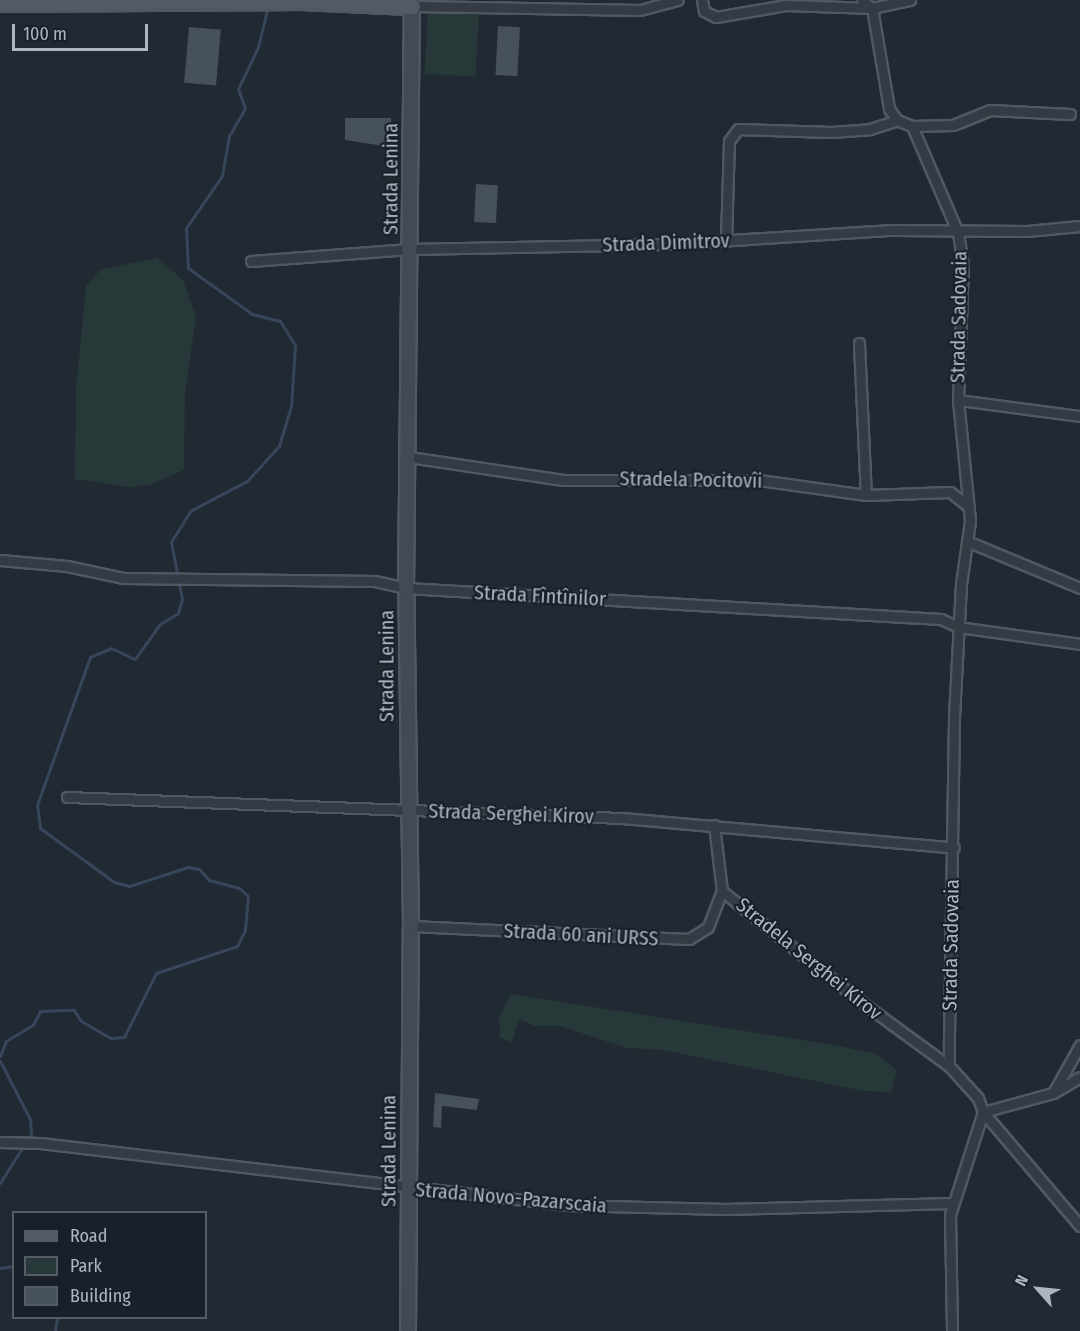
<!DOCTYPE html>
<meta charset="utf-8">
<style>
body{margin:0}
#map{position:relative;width:1080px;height:1331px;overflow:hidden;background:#212933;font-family:"Fira Sans Condensed",sans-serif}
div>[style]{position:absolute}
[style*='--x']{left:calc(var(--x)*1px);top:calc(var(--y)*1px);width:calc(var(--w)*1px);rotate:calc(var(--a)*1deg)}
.green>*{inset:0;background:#273838;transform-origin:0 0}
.stream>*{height:3px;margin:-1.5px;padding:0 1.5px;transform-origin:1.5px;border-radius:1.5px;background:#38465b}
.building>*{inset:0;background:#47505d;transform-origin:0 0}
.roads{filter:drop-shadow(2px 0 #525862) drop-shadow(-2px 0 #525862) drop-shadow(0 2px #525862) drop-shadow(0 -2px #525862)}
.street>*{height:9px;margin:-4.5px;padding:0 4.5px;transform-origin:4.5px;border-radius:4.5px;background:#343b44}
.secondary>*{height:14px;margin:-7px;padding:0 7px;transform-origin:7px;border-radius:7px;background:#434a57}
.primary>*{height:15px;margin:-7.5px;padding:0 7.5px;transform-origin:7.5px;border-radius:7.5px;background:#525a64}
span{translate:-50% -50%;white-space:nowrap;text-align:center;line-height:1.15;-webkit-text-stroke:4.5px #1a2029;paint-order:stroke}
.street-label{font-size:20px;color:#aeb5c1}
.legend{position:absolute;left:12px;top:1211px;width:195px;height:108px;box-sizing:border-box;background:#1a2029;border:2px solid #555c66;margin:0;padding:8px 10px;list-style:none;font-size:18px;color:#aeb5c1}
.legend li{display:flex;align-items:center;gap:12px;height:30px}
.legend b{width:30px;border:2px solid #555c66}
.north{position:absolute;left:1008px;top:1259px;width:60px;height:60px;-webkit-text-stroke:4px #1a2029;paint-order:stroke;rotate:297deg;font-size:16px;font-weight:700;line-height:24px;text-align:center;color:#aeb5c1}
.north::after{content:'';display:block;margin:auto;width:21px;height:27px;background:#aeb5c1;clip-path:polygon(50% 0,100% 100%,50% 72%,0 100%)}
.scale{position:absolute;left:12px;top:24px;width:136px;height:27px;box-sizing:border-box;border:3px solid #aeb5c1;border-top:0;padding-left:8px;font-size:18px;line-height:21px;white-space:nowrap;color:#aeb5c1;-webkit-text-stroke:4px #1a2029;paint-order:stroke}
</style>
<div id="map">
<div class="green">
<i style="left:428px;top:10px;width:51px;height:64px;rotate:3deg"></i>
<i style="clip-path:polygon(157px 258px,183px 280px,196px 317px,185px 394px,184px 470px,149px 485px,129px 487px,75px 479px,76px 390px,86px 286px,101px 269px)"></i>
<i style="clip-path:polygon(511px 994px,834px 1045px,876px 1054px,897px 1070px,891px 1092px,864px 1091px,663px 1050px,627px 1048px,560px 1026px,535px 1026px,519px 1019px,512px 1043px,500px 1037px,499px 1017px)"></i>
</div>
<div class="stream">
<i style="--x:0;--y:1056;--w:16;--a:-68"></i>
<i style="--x:6;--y:1041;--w:31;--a:-31"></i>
<i style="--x:33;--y:1025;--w:16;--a:-63"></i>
<i style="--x:40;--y:1011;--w:34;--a:-2"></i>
<i style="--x:74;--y:1010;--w:13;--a:58"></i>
<i style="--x:81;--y:1021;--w:34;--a:30"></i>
<i style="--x:111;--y:1038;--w:13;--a:-4"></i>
<i style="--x:124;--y:1037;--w:72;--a:-63.4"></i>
<i style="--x:156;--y:973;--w:85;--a:-18.4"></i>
<i style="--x:237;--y:946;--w:18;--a:-63"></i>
<i style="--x:245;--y:930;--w:34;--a:-85"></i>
<i style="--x:248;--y:896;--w:12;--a:-138"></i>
<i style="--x:239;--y:888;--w:31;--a:-165"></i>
<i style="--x:209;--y:880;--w:15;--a:-132"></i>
<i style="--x:199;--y:869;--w:11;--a:-170"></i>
<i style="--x:188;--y:867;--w:62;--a:162.1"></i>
<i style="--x:129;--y:886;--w:16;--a:-165"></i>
<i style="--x:114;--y:882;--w:92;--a:-143.9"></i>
<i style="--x:40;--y:828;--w:23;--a:-97"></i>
<i style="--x:37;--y:805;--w:157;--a:-70.3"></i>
<i style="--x:90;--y:657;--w:23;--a:-23"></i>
<i style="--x:111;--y:648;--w:26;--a:25"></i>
<i style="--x:135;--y:659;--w:43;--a:-54.5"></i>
<i style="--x:160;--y:624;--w:21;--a:-31"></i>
<i style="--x:178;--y:613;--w:15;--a:-74"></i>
<i style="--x:182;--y:599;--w:58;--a:-100.9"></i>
<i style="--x:171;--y:542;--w:36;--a:-58"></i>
<i style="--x:190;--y:511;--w:64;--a:-27.8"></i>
<i style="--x:247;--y:481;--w:47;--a:-47.6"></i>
<i style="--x:279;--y:446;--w:42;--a:-73.3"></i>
<i style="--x:291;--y:406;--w:61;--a:-86.2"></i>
<i style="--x:295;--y:345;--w:28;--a:-122"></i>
<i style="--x:280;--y:321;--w:29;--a:-166"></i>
<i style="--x:252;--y:314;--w:79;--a:-144.3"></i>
<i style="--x:188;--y:268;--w:40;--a:-92.9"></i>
<i style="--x:186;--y:228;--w:63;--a:-55.3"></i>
<i style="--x:222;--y:176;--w:41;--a:-80.1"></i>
<i style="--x:229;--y:136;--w:32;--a:-60"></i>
<i style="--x:245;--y:108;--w:20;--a:-110"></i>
<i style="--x:238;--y:89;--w:47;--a:-64.5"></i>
<i style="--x:258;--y:47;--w:42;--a:-76.3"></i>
<i style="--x:0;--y:1061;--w:65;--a:62.7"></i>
<i style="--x:30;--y:1119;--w:15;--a:86"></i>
<i style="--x:31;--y:1134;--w:58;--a:122.3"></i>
<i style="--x:0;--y:1268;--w:14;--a:-8"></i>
<i style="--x:55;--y:1331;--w:13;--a:-81"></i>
</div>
<div class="building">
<i style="left:498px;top:26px;width:22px;height:49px;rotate:3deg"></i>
<i style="left:189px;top:27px;width:32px;height:56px;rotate:5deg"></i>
<i style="clip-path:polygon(345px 118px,391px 118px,391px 147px,345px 140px)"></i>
<i style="left:476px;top:184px;width:22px;height:38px;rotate:3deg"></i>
<i style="clip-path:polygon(435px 1093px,479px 1099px,477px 1110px,442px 1106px,441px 1128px,433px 1127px)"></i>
</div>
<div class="roads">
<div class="street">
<i style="--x:702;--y:0;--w:11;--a:80"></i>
<i style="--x:704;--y:11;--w:13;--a:27"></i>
<i style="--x:716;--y:17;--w:71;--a:-9.7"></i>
<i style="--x:786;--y:5;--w:86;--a:2"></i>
<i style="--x:872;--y:8;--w:39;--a:-12"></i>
<i style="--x:862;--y:0;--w:13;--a:39"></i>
<i style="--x:872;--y:8;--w:102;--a:80.4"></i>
<i style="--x:889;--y:109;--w:14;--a:54"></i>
<i style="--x:897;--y:120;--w:16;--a:22"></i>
<i style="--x:912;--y:126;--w:116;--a:66.7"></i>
<i style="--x:958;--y:233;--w:31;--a:81"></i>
<i style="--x:963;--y:264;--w:136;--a:92.1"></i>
<i style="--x:958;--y:400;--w:122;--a:84.3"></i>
<i style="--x:970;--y:521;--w:64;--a:98.1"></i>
<i style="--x:961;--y:584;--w:135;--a:93"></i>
<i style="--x:954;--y:719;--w:329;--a:90.9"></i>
<i style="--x:949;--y:1048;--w:18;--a:90"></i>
<i style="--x:949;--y:1066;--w:43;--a:47.8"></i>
<i style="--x:978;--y:1098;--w:15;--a:70"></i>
<i style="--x:983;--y:1112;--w:108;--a:107.8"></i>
<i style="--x:950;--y:1215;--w:116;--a:89"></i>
<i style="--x:412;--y:6;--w:228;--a:1"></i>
<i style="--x:640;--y:10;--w:39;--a:-15"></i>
<i style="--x:912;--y:126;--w:41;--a:-1.4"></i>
<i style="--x:953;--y:125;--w:40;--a:-22"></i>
<i style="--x:990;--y:110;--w:80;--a:2.9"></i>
<i style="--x:726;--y:241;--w:100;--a:-88.3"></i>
<i style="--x:729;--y:141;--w:15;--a:-53"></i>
<i style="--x:738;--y:129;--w:93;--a:1.8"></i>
<i style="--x:831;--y:132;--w:39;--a:-4"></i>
<i style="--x:870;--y:129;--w:28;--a:-18"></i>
<i style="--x:251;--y:261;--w:159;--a:-4.3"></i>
<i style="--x:410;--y:249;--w:258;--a:-1.1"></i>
<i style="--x:668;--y:244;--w:225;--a:-3.6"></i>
<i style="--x:893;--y:230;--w:134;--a:0.4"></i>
<i style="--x:1027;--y:231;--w:53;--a:-5.4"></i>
<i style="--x:859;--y:343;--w:152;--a:87.4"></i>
<i style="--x:958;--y:400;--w:123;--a:7.5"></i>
<i style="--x:409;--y:457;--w:156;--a:8.5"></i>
<i style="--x:563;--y:480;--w:196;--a:0"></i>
<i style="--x:759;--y:480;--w:108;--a:8"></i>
<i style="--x:866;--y:495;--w:84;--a:-2"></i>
<i style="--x:950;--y:492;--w:23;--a:38"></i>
<i style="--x:969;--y:542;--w:120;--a:22.5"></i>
<i style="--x:0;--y:560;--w:67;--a:5.1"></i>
<i style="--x:67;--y:566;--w:57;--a:12.1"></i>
<i style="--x:123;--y:578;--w:252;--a:0.7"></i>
<i style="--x:375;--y:581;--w:32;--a:13"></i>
<i style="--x:406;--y:588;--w:536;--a:3.32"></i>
<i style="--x:941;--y:619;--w:19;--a:25"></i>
<i style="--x:958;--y:627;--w:123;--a:7.9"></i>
<i style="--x:67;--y:797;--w:554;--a:2.17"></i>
<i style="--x:621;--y:818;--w:334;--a:5.1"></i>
<i style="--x:714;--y:825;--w:66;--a:83.1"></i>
<i style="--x:722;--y:891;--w:171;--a:38.6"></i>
<i style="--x:856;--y:998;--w:115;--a:36.2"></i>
<i style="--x:411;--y:926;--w:278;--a:2.7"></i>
<i style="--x:689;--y:939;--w:22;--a:-32"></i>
<i style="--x:708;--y:927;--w:39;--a:-69"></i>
<i style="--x:1055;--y:1092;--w:29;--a:-31"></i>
<i style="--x:983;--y:1112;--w:150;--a:49.6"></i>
<i style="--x:983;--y:1112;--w:73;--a:-15.2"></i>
<i style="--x:1053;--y:1093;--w:55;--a:-60.6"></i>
<i style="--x:0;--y:1142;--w:40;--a:1.4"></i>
<i style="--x:40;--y:1143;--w:530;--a:6.72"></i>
<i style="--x:566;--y:1205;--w:160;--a:1.4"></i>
<i style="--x:726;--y:1209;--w:226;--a:-1.5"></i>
</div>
<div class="secondary">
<i style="--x:408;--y:1331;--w:405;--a:-89.6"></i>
<i style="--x:411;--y:926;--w:338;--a:-90.8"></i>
<i style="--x:406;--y:588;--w:588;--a:-89.42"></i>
</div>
<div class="primary">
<i style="--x:0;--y:3;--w:304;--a:-0.4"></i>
<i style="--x:304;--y:1;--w:108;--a:2.7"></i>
</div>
</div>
<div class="street-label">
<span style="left:391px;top:179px;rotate:-90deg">Strada Lenina</span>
<span style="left:666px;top:243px;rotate:-2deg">Strada Dimitrov</span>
<span style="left:959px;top:317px;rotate:-89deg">Strada Sadovaia</span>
<span style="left:691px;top:480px;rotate:1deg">Stradela Pocitovîi</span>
<span style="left:540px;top:596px;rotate:3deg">Strada Fîntînilor</span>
<span style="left:387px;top:666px;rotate:-90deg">Strada Lenina</span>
<span style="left:511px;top:814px;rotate:2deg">Strada Serghei Kirov</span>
<span style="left:581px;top:935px;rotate:3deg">Strada 60 ani URSS</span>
<span style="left:951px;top:945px;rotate:-89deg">Strada Sadovaia</span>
<span style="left:809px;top:959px;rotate:39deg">Stradela Serghei Kirov</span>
<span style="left:389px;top:1151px;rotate:-90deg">Strada Lenina</span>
<span style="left:511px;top:1198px;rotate:5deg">Strada Novo-Pazarscaia</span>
</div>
<ul class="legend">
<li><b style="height:8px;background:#525a64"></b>Road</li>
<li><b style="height:16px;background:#273838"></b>Park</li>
<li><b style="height:16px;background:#47505d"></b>Building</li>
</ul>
<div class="north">N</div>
<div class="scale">100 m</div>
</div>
